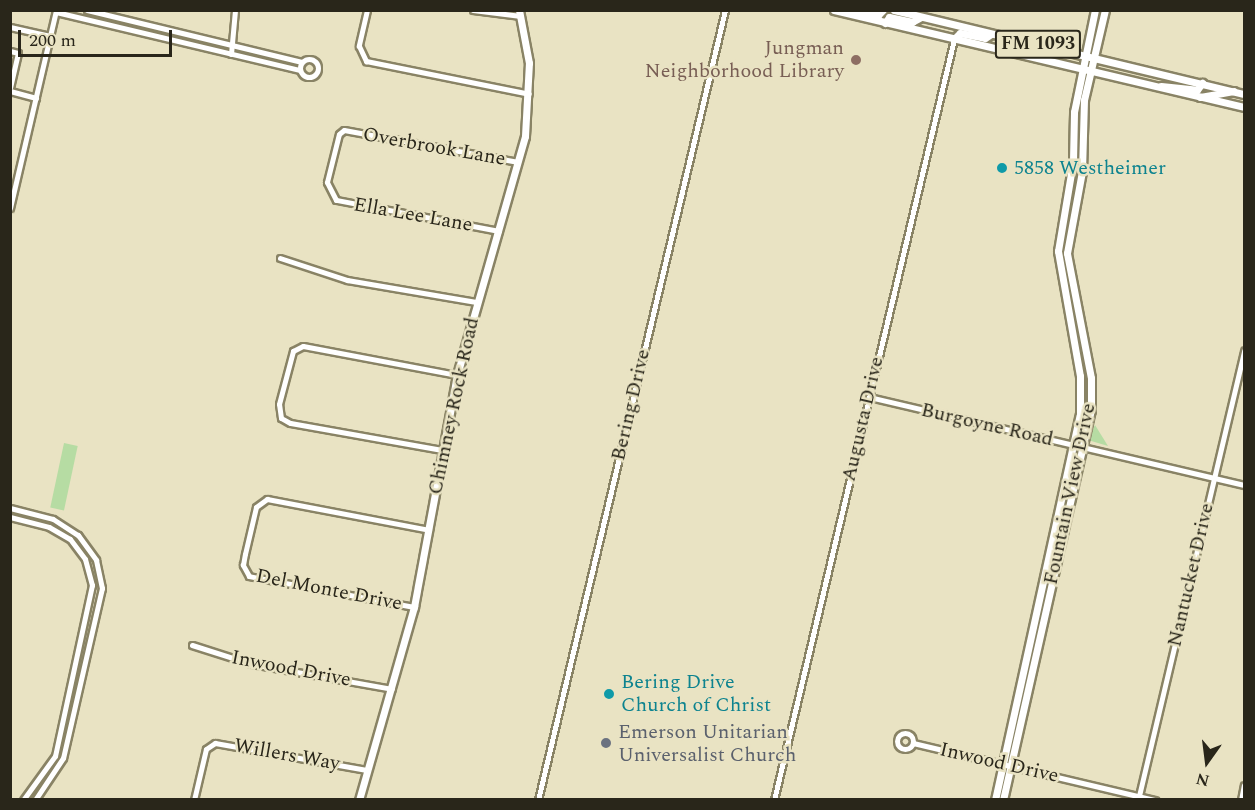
<!DOCTYPE html>
<style>
body{margin:0}
#map{position:relative;width:1255px;height:810px;overflow:hidden;background:#e9e3c3;font-family:Spectral,serif}
div>[style]{position:absolute}
[style*='--x']{left:calc(var(--x)*1px);top:calc(var(--y)*1px);width:calc(var(--w)*1px);rotate:calc(var(--a)*1deg)}
.green>*{inset:0;background:#b6dca3;transform-origin:0 0}
.roads{filter:drop-shadow(2px 0 #898365) drop-shadow(-2px 0 #898365) drop-shadow(0 2px #898365) drop-shadow(0 -2px #898365)}
.minor>*{height:5px;margin:-2.5px;padding:0 2.5px;transform-origin:2.5px;border-radius:2.5px;background:#fff}
.minor>.ring{margin:-2.5px;padding:0;box-sizing:content-box;background:none;border:5px solid #fff;border-radius:50%}
.major>*{height:7px;margin:-3.5px;padding:0 3.5px;transform-origin:3.5px;border-radius:3.5px;background:#fff}
.dots>*{width:16px;height:16px;translate:-50% -50%;box-sizing:border-box;border:3px solid #e9e3c3;border-radius:50%}
span{translate:-50% -50%;white-space:nowrap;text-align:center;line-height:1.15;-webkit-text-stroke:5px #e9e3c3;paint-order:stroke}
.shield-label span{padding:2px 4px;background:#e9e3c3;border:2px solid;border-radius:4px;-webkit-text-stroke-width:0}
.shield-label{font-size:18px;color:#29261a;font-weight:700}
.education-label{font-size:20px;color:#785e54}
.right{translate:-100% -50%;text-align:right}
.street-label{font-size:20px;color:#29261a}
.culture-label{font-size:20px;color:#0d838f}
.left{translate:0 -50%;text-align:left}
.worship-label{font-size:20px;color:#5b616d}
.frame{position:absolute;inset:0;border:12px solid #29261a;pointer-events:none}
.north{position:absolute;left:1177px;top:732px;width:60px;height:60px;-webkit-text-stroke:4px #e9e3c3;paint-order:stroke;rotate:194deg;font-size:16px;font-weight:700;line-height:24px;text-align:center;color:#29261a}
.north::after{content:'';display:block;margin:auto;width:21px;height:27px;background:#29261a;clip-path:polygon(50% 0,100% 100%,50% 72%,0 100%)}
.scale{position:absolute;left:18px;top:30px;width:154px;height:27px;box-sizing:border-box;border:3px solid #29261a;border-top:0;padding-left:8px;font-size:18px;line-height:21px;white-space:nowrap;color:#29261a;-webkit-text-stroke:4px #e9e3c3;paint-order:stroke}
</style>
<div id="map">
<div class="green">
<i style="clip-path:polygon(1095px 425px,1108px 446px,1088px 440px)"></i>
<i style="left:64px;top:443px;width:14px;height:66px;rotate:12deg"></i>
</div>
<div class="roads">
<div class="minor">
<i style="--x:87;--y:10;--w:221;--a:13.6"></i>
<i style="--x:367;--y:10;--w:37;--a:103"></i>
<i style="--x:359;--y:46;--w:17;--a:65"></i>
<i style="--x:366;--y:61;--w:166;--a:11.4"></i>
<i style="--x:473;--y:10;--w:48;--a:7.1"></i>
<i style="--x:56;--y:12;--w:251;--a:13.4"></i>
<i style="--x:10;--y:27;--w:41;--a:12.7"></i>
<i style="--x:10;--y:51;--w:8;--a:14"></i>
<i style="--x:18;--y:53;--w:35;--a:103"></i>
<i style="--x:231;--y:54;--w:44;--a:-84.8"></i>
<i class="ring" style="left:300px;top:59px;width:13px;height:13px"></i>
<i style="--x:10;--y:91;--w:27;--a:15"></i>
<i style="--x:10;--y:208;--w:202;--a:-76.9"></i>
<i style="--x:499;--y:231;--w:166;--a:-169.2"></i>
<i style="--x:336;--y:200;--w:20;--a:-117"></i>
<i style="--x:327;--y:182;--w:49;--a:-76"></i>
<i style="--x:339;--y:134;--w:6;--a:-39"></i>
<i style="--x:344;--y:130;--w:177;--a:10.4"></i>
<i style="--x:280;--y:258;--w:71;--a:18.2"></i>
<i style="--x:347;--y:280;--w:131;--a:9.7"></i>
<i style="--x:869;--y:397;--w:385;--a:13.2"></i>
<i style="--x:442;--y:450;--w:154;--a:-169.9"></i>
<i style="--x:290;--y:423;--w:10;--a:-151"></i>
<i style="--x:281;--y:418;--w:14;--a:-98"></i>
<i style="--x:279;--y:404;--w:55;--a:-75.2"></i>
<i style="--x:293;--y:351;--w:11;--a:-27"></i>
<i style="--x:303;--y:346;--w:157;--a:10.7"></i>
<i style="--x:10;--y:508;--w:44;--a:14.3"></i>
<i style="--x:53;--y:519;--w:30;--a:33"></i>
<i style="--x:78;--y:535;--w:31;--a:54"></i>
<i style="--x:96;--y:560;--w:29;--a:78"></i>
<i style="--x:102;--y:588;--w:174;--a:102.9"></i>
<i style="--x:63;--y:758;--w:50;--a:123.7"></i>
<i style="--x:10;--y:517;--w:40;--a:14.4"></i>
<i style="--x:49;--y:527;--w:24;--a:30"></i>
<i style="--x:70;--y:539;--w:25;--a:53"></i>
<i style="--x:85;--y:559;--w:27;--a:75"></i>
<i style="--x:92;--y:585;--w:175;--a:102.2"></i>
<i style="--x:55;--y:756;--w:54;--a:126"></i>
<i style="--x:414;--y:607;--w:168;--a:-169.4"></i>
<i style="--x:249;--y:576;--w:13;--a:-119"></i>
<i style="--x:243;--y:565;--w:11;--a:-80"></i>
<i style="--x:245;--y:554;--w:48;--a:-76.8"></i>
<i style="--x:256;--y:507;--w:14;--a:-36"></i>
<i style="--x:267;--y:499;--w:165;--a:10.8"></i>
<i style="--x:192;--y:645;--w:63;--a:17.6"></i>
<i style="--x:252;--y:664;--w:142;--a:10.1"></i>
<i class="ring" style="left:897px;top:733px;width:11px;height:11px"></i>
<i style="--x:913;--y:743;--w:249;--a:13.3"></i>
<i style="--x:194;--y:800;--w:52;--a:-76.8"></i>
<i style="--x:206;--y:749;--w:11;--a:-34"></i>
<i style="--x:215;--y:743;--w:154;--a:10.1"></i>
<i style="--x:538;--y:800;--w:812;--a:-76.68"></i>
<i style="--x:774;--y:800;--w:782;--a:-76.69"></i>
<i style="--x:1138;--y:800;--w:462;--a:-76.7"></i>
<i style="--x:1241;--y:800;--w:15;--a:-79"></i>
</div>
<div class="major">
<i style="--x:834;--y:10;--w:421;--a:13.3"></i>
<i style="--x:858;--y:10;--w:21;--a:14"></i>
<i style="--x:878;--y:15;--w:7;--a:-45"></i>
<i style="--x:894;--y:10;--w:360;--a:13.5"></i>
<i style="--x:885;--y:23;--w:7;--a:-56"></i>
<i style="--x:889;--y:17;--w:24;--a:12"></i>
<i style="--x:912;--y:22;--w:10;--a:-29"></i>
<i style="--x:954;--y:39;--w:8;--a:-45"></i>
<i style="--x:960;--y:33;--w:25;--a:11"></i>
<i style="--x:985;--y:38;--w:7;--a:-34"></i>
<i style="--x:1161;--y:86;--w:36;--a:6"></i>
<i style="--x:1197;--y:90;--w:9;--a:-54"></i>
<i style="--x:1200;--y:97;--w:34;--a:-10"></i>
<i style="--x:359;--y:800;--w:201;--a:-74.1"></i>
<i style="--x:414;--y:607;--w:236;--a:-79.5"></i>
<i style="--x:457;--y:375;--w:248;--a:-74.1"></i>
<i style="--x:525;--y:136;--w:73;--a:-86.9"></i>
<i style="--x:529;--y:63;--w:54;--a:-100.7"></i>
<i style="--x:995;--y:800;--w:394;--a:-77.6"></i>
<i style="--x:1080;--y:415;--w:39;--a:-90"></i>
<i style="--x:1080;--y:376;--w:127;--a:-100"></i>
<i style="--x:1058;--y:251;--w:91;--a:-80.5"></i>
<i style="--x:1073;--y:161;--w:49;--a:-88.8"></i>
<i style="--x:1074;--y:112;--w:104;--a:-78.4"></i>
<i style="--x:1003;--y:800;--w:400;--a:-77.3"></i>
<i style="--x:1091;--y:410;--w:32;--a:-90"></i>
<i style="--x:1091;--y:378;--w:127;--a:-100.9"></i>
<i style="--x:1067;--y:253;--w:83;--a:-79.6"></i>
<i style="--x:1082;--y:171;--w:71;--a:-88.4"></i>
<i style="--x:1084;--y:100;--w:92;--a:-76.9"></i>
</div>
</div>
<div class="dots">
<i style="left:856px;top:60px;background:#8d6e63"></i>
<i style="left:1002px;top:168px;background:#0f9aa8"></i>
<i style="left:609px;top:694px;background:#0f9aa8"></i>
<i style="left:606px;top:743px;background:#6b7280"></i>
</div>
<div class="shield-label">
<span style="left:1038px;top:44px">FM 1093</span>
</div>
<div class="education-label">
<span class="right" style="left:844px;top:60px">Jungman<br>Neighborhood Library</span>
</div>
<div class="street-label">
<span style="left:434px;top:147px;rotate:10deg">Overbrook Lane</span>
<span style="left:413px;top:215px;rotate:10deg">Ella Lee Lane</span>
<span style="left:631px;top:405px;rotate:-77deg">Bering Drive</span>
<span style="left:454px;top:406px;rotate:-78deg">Chimney Rock Road</span>
<span style="left:863px;top:419px;rotate:-77deg">Augusta Drive</span>
<span style="left:987px;top:425px;rotate:13deg">Burgoyne Road</span>
<span style="left:1070px;top:494px;rotate:-78deg">Fountain View Drive</span>
<span style="left:1191px;top:575px;rotate:-77deg">Nantucket Drive</span>
<span style="left:329px;top:590px;rotate:11deg">Del Monte Drive</span>
<span style="left:291px;top:669px;rotate:11deg">Inwood Drive</span>
<span style="left:287px;top:755px;rotate:10deg">Willers Way</span>
<span style="left:999px;top:763px;rotate:13deg">Inwood Drive</span>
</div>
<div class="culture-label">
<span class="left" style="left:1014px;top:168px">5858 Westheimer</span>
<span class="left" style="left:621px;top:694px">Bering Drive<br>Church of Christ</span>
</div>
<div class="worship-label">
<span class="left" style="left:618px;top:744px">Emerson Unitarian<br>Universalist Church</span>
</div>
<div class="frame"></div>
<div class="north">N</div>
<div class="scale">200 m</div>
</div>
